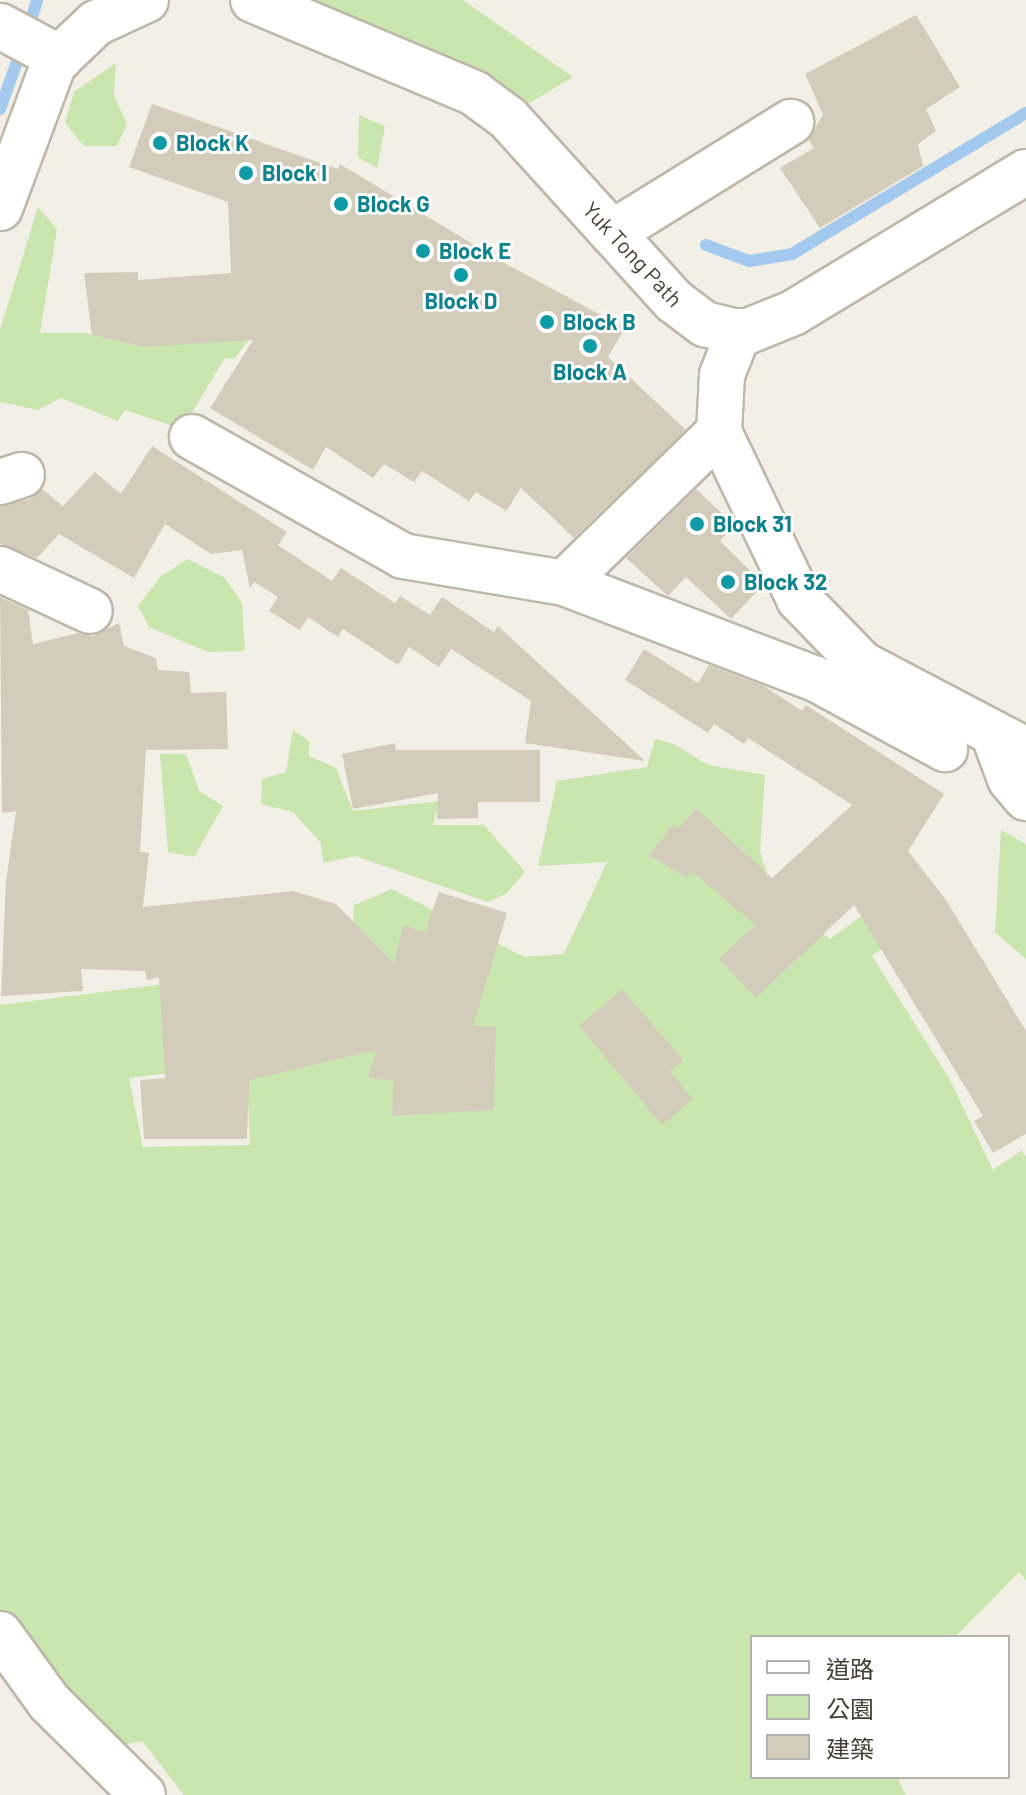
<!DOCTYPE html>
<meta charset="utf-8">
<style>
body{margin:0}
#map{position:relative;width:1026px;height:1795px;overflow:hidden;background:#f2efe6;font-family:Barlow,"Noto Sans TC",sans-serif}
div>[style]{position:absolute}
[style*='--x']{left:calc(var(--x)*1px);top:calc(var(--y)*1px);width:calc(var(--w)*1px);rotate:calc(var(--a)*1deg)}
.green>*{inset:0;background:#cae6af}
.stream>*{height:12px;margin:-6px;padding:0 6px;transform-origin:6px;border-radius:6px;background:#a3caee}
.building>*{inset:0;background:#d4ccbb}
.roads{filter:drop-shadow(2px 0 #beb8a9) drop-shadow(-2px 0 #beb8a9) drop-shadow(0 2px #beb8a9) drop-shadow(0 -2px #beb8a9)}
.minor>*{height:44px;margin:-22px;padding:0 22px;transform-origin:22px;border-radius:22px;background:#fff}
.dots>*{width:22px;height:22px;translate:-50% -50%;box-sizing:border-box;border:4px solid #fff;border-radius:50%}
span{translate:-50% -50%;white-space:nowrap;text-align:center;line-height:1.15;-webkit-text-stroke:6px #fff;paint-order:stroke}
.culture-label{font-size:22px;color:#0d838f;font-weight:700}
.left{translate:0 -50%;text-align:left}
.street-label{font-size:22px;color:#454035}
.legend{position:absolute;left:750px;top:1635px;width:260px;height:144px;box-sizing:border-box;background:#fff;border:2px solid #b5b3ae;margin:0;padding:10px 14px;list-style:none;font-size:24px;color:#454035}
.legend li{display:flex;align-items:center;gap:16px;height:40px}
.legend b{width:40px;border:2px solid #b5b3ae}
</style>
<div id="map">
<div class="green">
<i style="clip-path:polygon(282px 0,463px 0,573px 77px,516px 111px)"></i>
<i style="clip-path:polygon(116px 63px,114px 95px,127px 124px,117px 146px,84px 146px,65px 123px,74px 92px)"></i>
<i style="clip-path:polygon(359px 115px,385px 126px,377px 168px,358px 157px)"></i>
<i style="clip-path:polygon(38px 207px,57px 229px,40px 333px,85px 333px,144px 347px,276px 305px,235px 358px,224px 359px,182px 429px,125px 410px,118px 421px,61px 398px,38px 410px,0 402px,0 330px)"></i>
<i style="clip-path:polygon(188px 559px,225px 578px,242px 603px,245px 651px,208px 652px,149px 627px,138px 606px,161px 576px)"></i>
<i style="clip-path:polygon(293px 730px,309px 741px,309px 756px,336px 768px,353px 811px,439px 801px,433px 825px,484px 825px,525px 872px,507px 893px,488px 902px,355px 856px,324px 863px,320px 842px,293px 812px,261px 804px,262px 779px,286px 772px)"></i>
<i style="clip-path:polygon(655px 739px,674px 744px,708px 765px,765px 775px,760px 852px,774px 895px,830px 939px,886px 898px,901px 935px,872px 956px,949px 1078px,993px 1170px,1022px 1150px,1026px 1157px,1026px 1581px,1019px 1572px,955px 1637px,752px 1637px,752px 1777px,897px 1777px,906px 1795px,184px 1795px,142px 1741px,114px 1747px,0 1617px,0 1005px,165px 984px,198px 1055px,163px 1074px,129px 1078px,143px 1147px,250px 1145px,242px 968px,351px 970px,354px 905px,392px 889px,524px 957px,564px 954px,607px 862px,538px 866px,557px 781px,647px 767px)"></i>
<i style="clip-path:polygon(160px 754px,186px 754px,199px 791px,223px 806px,194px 857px,168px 852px)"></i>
<i style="clip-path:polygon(1001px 830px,1026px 844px,1026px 959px,995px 932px)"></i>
</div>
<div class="stream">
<i style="--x:28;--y:30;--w:31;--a:-73"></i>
<i style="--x:0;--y:109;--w:65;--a:-70.2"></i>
<i style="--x:706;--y:245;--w:46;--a:20.4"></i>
<i style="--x:749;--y:261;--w:44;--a:-9.2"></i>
<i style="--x:792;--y:254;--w:273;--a:-31.1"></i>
</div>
<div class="building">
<i style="clip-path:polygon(916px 15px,960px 87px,926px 109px,936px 131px,918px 144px,923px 166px,820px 228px,780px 168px,814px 148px,808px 139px,823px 115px,805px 74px)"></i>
<i style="clip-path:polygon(152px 104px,338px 169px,340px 164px,506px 264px,625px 328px,608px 357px,686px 430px,574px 538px,521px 488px,506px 511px,476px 492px,469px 501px,422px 471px,414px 482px,384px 464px,373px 478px,326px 447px,313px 470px,210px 408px,253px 340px,144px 347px,92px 335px,84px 273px,138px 272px,138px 280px,231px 273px,228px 202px,129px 167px)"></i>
<i style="clip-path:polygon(152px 446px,287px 532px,278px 545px,332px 581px,341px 568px,395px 603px,400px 596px,430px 615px,442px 597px,494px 632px,498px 626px,645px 761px,525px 743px,531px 701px,451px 649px,439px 667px,409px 647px,398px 665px,343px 629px,338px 637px,308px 617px,300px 630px,269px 611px,278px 597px,254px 582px,250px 588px,242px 550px,211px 554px,165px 524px,134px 578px,59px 534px,37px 558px,0 544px,0 506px,30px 499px,42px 489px,63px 506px,95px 472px,121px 494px)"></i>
<i style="clip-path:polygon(696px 489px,734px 525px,720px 541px,764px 584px,731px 619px,686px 577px,668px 596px,626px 558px)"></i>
<i style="clip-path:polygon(0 597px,28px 610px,33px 644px,78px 633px,93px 636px,119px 623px,124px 646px,156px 658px,158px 670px,189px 672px,191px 693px,226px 692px,228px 749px,146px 750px,140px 852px,149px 853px,143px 907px,293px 891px,336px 904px,394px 963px,403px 925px,425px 932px,439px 892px,507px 913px,473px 1026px,496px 1027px,494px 1110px,392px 1116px,393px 1081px,368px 1077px,377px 1050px,249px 1080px,247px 1139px,144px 1139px,140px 1080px,165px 1078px,159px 977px,147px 980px,145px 971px,81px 969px,83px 991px,1px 996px,6px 881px,16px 811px,2px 813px)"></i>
<i style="clip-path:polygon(644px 649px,698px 683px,709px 665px,764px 686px,802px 711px,806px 705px,944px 794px,908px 851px,946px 900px,1026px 1031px,1026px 1134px,993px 1153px,974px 1121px,983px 1116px,854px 905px,756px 998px,719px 959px,755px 925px,693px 872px,687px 878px,649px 855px,673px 825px,680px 828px,696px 808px,772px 878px,852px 805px,748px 738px,744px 744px,714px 724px,708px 733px,625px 680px)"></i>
<i style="clip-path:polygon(395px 743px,396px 750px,540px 750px,540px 802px,478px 802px,478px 818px,437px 819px,438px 793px,353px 809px,342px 754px)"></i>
<i style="clip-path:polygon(622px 989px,683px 1060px,670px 1072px,693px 1099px,662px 1125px,579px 1026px)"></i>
</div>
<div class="roads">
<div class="minor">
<i style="--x:253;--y:0;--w:240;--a:22.8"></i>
<i style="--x:474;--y:93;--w:42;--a:36.3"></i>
<i style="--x:508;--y:118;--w:247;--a:47.8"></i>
<i style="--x:674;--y:301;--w:39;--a:37"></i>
<i style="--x:705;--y:324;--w:29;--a:14"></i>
<i style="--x:733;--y:331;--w:13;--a:4"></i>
<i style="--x:746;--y:332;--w:51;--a:-22"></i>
<i style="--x:793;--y:313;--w:272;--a:-31.2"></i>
<i style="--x:0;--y:26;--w:68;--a:28.1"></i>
<i style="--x:0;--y:208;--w:155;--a:-69.6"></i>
<i style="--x:54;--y:63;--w:58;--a:-43.6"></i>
<i style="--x:96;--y:23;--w:55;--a:-24.7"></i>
<i style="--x:612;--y:233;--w:211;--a:-31.8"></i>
<i style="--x:739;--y:331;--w:47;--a:111.1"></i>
<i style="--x:722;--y:375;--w:57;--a:93"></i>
<i style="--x:719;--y:432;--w:185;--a:64.4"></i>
<i style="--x:799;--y:599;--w:91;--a:45.9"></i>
<i style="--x:862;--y:664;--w:185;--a:27.7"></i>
<i style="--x:192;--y:437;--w:242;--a:29.4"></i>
<i style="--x:403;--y:556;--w:163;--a:9.5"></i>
<i style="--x:564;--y:583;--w:270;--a:20.9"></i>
<i style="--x:816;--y:679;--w:147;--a:28.5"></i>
<i style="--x:0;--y:482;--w:23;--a:-18"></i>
<i style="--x:0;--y:569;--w:99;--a:25"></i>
<i style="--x:564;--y:583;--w:216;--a:-44.3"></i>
<i style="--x:993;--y:733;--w:49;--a:69.7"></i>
<i style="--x:1010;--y:779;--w:25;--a:50"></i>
<i style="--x:0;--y:1634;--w:84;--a:54.2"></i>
<i style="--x:49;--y:1702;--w:132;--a:44.7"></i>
</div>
</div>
<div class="dots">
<i style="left:160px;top:143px;background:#0f9aa8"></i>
<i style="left:246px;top:173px;background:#0f9aa8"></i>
<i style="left:341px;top:204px;background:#0f9aa8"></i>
<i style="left:423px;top:251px;background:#0f9aa8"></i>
<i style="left:461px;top:275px;background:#0f9aa8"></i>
<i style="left:547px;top:322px;background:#0f9aa8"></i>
<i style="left:590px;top:346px;background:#0f9aa8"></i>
<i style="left:697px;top:524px;background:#0f9aa8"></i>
<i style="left:728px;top:582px;background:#0f9aa8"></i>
</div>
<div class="culture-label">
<span class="left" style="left:176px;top:143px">Block K</span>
<span class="left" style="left:262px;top:173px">Block I</span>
<span class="left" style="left:357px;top:204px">Block G</span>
<span class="left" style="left:439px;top:251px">Block E</span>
<span style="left:461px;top:301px">Block D</span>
<span class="left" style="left:563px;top:322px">Block B</span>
<span style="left:590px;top:372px">Block A</span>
<span class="left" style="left:713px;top:524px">Block 31</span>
<span class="left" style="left:744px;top:582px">Block 32</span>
</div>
<div class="street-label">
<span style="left:633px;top:254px;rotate:47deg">Yuk Tong Path</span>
</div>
<ul class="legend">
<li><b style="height:10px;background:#fff"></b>道路</li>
<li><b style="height:22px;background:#cae6af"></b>公園</li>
<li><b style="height:22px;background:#d4ccbb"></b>建築</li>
</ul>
</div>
